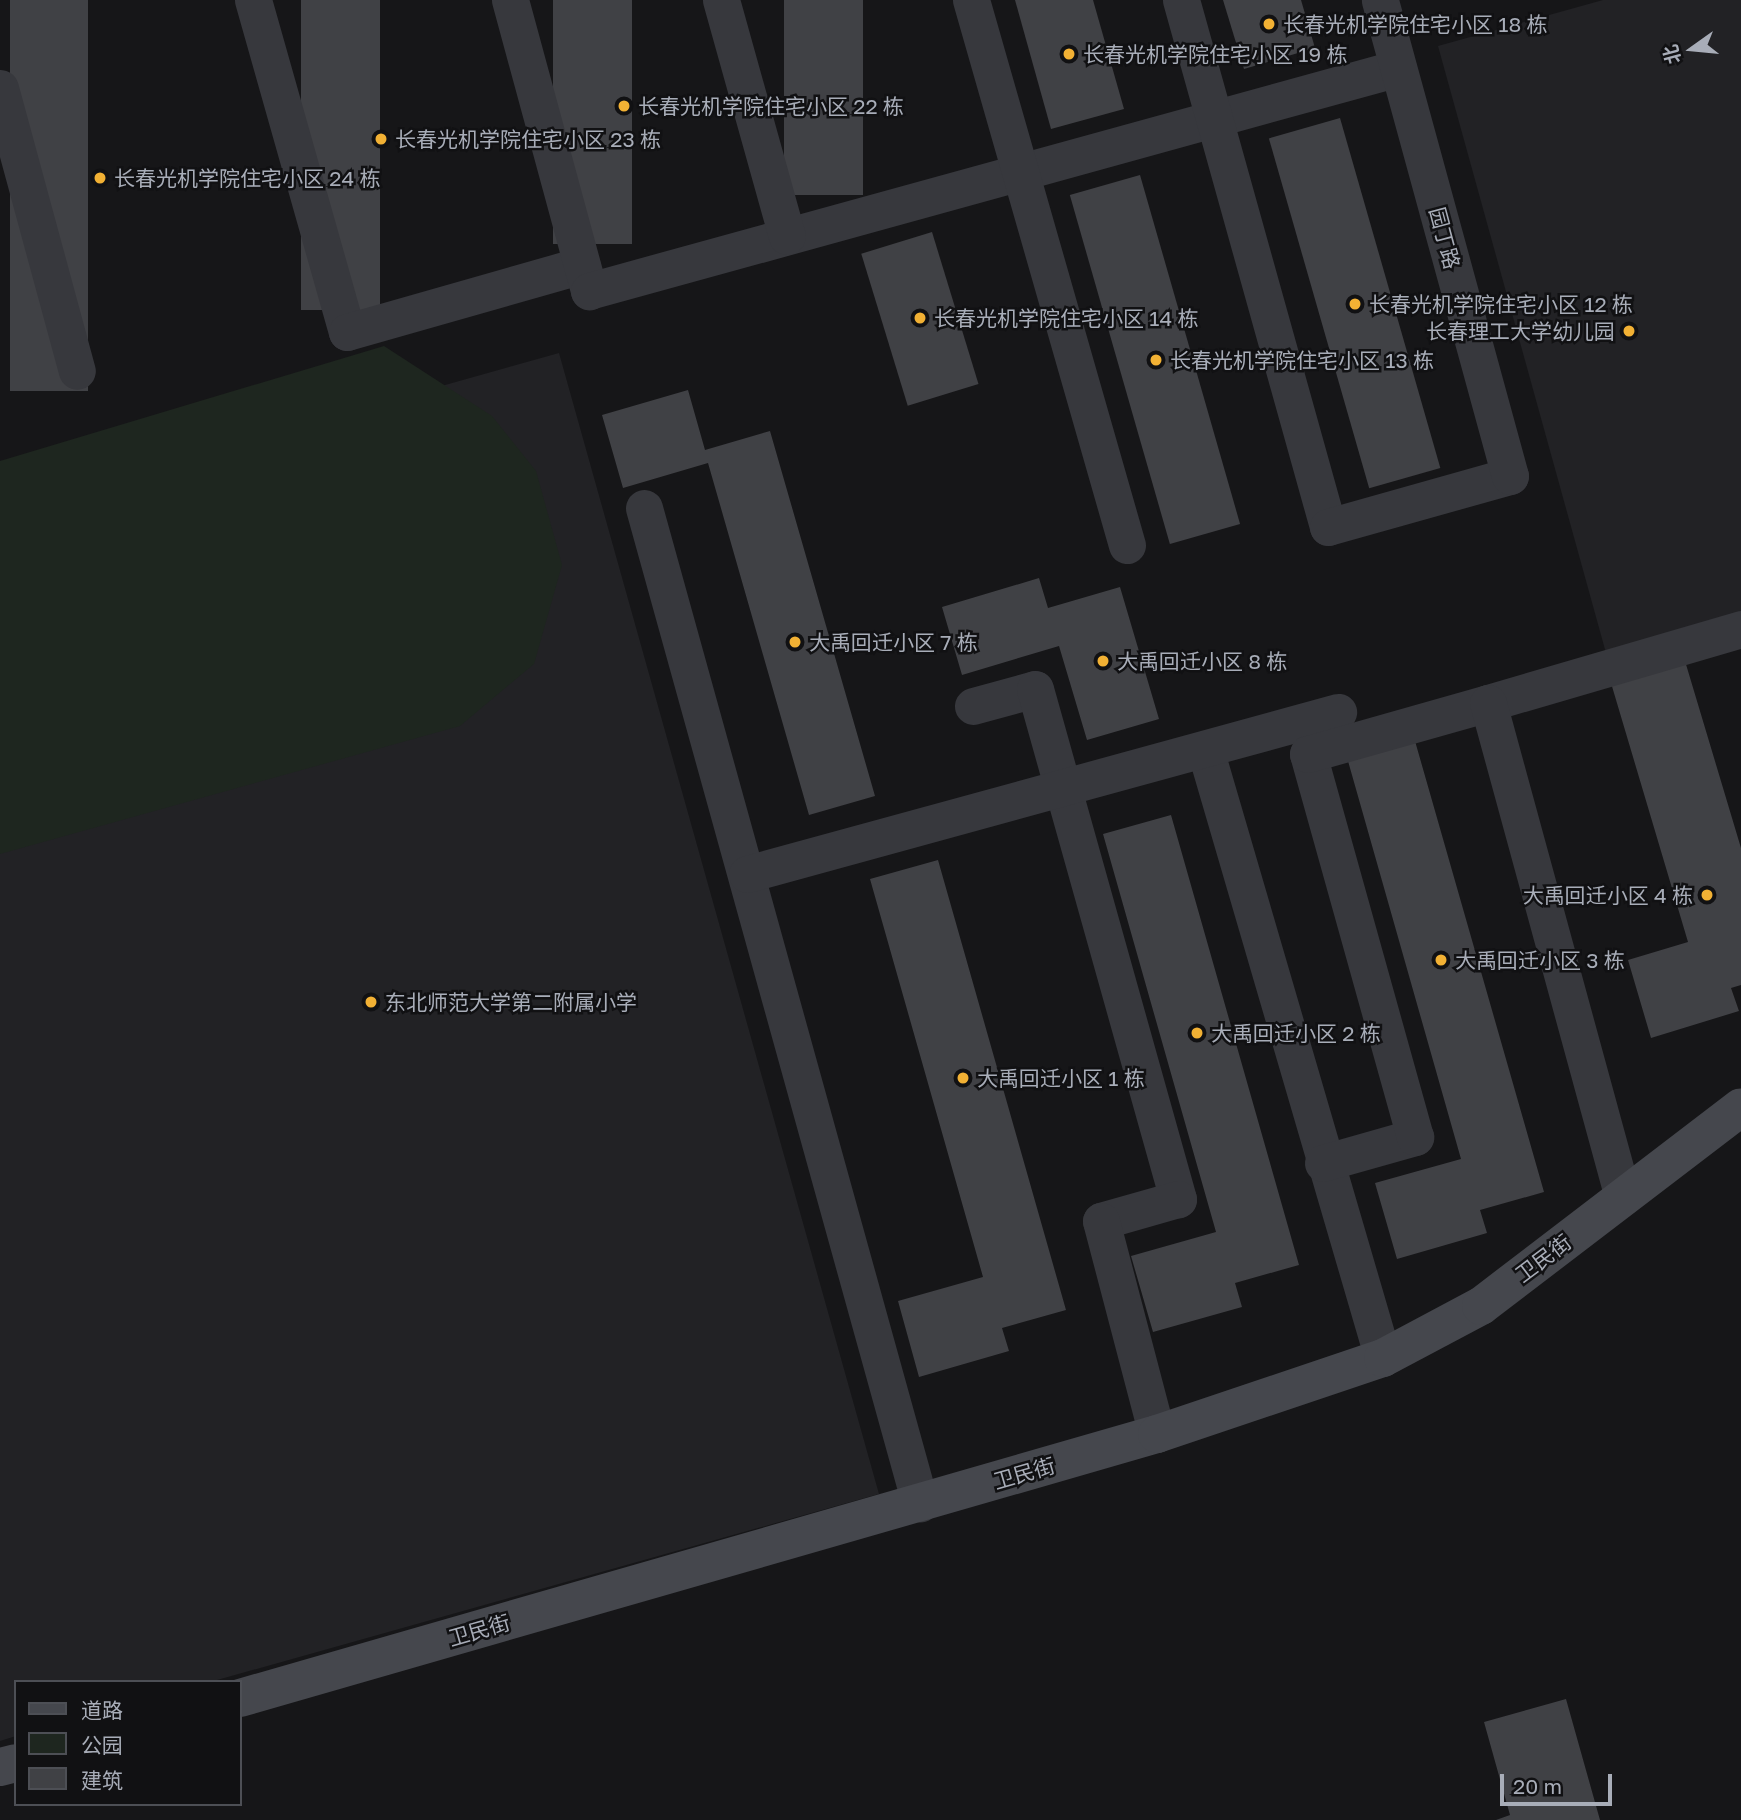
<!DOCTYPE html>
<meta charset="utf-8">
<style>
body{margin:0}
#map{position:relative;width:1741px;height:1820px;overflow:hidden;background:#161618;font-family:"Golos Text","Noto Sans SC",sans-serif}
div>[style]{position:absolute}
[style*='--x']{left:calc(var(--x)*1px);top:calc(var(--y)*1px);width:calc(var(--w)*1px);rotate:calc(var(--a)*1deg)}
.built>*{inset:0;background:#222225}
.green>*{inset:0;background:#1e261f}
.building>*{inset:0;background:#404145;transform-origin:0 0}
.street>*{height:37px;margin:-18.5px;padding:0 18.5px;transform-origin:18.5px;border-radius:18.5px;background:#37383d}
.secondary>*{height:38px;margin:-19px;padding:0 19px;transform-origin:19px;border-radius:19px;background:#45474d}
.dots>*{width:19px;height:19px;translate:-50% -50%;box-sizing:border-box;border:4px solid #111113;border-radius:50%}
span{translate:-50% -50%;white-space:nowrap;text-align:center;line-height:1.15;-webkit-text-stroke:5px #111113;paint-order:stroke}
.poi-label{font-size:21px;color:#a8adb8}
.left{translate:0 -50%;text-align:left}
.right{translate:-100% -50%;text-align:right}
.street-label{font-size:21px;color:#a8adb8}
.legend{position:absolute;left:14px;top:1680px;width:228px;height:126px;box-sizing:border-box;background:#111113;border:2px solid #4d4f55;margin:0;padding:9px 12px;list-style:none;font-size:21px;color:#a8adb8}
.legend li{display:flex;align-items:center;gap:14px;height:35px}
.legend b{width:35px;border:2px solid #4d4f55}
.north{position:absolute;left:1657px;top:14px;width:70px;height:70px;-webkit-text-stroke:5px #111113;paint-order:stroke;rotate:255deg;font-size:19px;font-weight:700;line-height:28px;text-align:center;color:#a8adb8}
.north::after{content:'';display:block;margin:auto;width:24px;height:32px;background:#a8adb8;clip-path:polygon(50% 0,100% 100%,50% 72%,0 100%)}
.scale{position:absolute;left:1500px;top:1774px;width:112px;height:32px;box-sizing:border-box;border:4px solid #a8adb8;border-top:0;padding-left:9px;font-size:21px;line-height:24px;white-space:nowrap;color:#a8adb8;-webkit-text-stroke:5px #111113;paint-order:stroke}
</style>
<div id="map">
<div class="built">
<i style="clip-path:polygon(1603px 0,1741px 0,1741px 616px,1606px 653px,1438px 46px)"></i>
<i style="clip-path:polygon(559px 353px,879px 1494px,210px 1682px,16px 1682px,16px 1736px,0 1741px,0 510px)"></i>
</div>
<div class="green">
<i style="clip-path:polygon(384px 346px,492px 416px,536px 471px,562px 565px,534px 664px,460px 726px,0 854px,0 461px)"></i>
</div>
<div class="building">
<i style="left:10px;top:0;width:78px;height:391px"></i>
<i style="left:301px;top:0;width:79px;height:310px"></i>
<i style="left:553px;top:0;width:79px;height:244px"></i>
<i style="left:784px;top:0;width:79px;height:195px"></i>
<i style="clip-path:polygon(1015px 0,1093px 0,1124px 109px,1051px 129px)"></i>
<i style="clip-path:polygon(1223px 0,1301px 0,1315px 48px,1244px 69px)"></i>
<i style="left:1340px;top:118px;width:364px;height:74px;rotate:74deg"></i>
<i style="left:1140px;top:175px;width:363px;height:73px;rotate:74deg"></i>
<i style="left:932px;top:232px;width:159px;height:74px;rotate:73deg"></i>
<i style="clip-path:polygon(688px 390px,705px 450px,770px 431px,875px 796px,809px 815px,708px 463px,623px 488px,602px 415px)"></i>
<i style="clip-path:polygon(1039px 578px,1048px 608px,1120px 587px,1159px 719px,1087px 740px,1059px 646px,962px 675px,942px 607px)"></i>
<i style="clip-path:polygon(1685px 661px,1741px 848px,1741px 985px,1731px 988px,1739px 1011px,1651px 1038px,1628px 960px,1688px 942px,1611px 683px)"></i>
<i style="clip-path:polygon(1415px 741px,1544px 1192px,1480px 1210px,1487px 1233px,1397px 1259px,1375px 1183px,1461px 1159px,1348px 761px)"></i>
<i style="clip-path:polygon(1171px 815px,1299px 1265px,1235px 1283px,1242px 1307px,1153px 1332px,1131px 1256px,1216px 1232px,1103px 834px)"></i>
<i style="clip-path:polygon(938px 860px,1066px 1310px,1002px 1328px,1009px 1351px,919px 1377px,898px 1301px,983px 1277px,870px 879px)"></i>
<i style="clip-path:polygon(1566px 1699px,1600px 1820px,1496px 1820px,1510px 1815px,1484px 1722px)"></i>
</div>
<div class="street">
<i style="--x:253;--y:0;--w:345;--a:74.2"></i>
<i style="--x:347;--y:332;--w:244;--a:-15.9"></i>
<i style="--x:510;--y:0;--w:302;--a:74.8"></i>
<i style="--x:589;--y:291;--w:839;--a:-15.41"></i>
<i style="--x:721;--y:0;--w:245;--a:74.4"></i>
<i style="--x:971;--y:0;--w:567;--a:74.03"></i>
<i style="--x:1181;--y:0;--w:547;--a:74.41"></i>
<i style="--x:1328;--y:527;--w:189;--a:-15.7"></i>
<i style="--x:1510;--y:476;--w:493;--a:-105.3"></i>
<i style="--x:0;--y:88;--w:293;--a:74.8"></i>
<i style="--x:644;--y:508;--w:1033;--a:74.5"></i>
<i style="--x:1488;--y:703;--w:264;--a:-16.3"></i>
<i style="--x:973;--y:706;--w:64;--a:-15.3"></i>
<i style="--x:1035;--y:689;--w:530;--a:74.34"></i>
<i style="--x:1178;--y:1199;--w:80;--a:164.1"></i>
<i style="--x:1101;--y:1221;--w:220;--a:75.3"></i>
<i style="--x:1205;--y:749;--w:634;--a:73.71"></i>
<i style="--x:747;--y:874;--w:613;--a:-15.33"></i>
<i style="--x:1323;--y:1163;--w:96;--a:-15.8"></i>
<i style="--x:1415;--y:1137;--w:398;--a:-105.6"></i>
<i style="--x:1308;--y:754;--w:187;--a:-15.8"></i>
<i style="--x:1488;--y:703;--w:512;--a:74.72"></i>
</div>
<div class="secondary">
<i style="--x:240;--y:1698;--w:954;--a:-16.06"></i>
<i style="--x:1157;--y:1434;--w:238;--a:-18.6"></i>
<i style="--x:1383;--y:1358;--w:111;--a:-28"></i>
<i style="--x:1481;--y:1306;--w:327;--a:-37.4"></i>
<i style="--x:0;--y:1767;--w:16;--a:-14"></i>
</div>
<div class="dots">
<i style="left:1269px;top:24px;background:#f2b134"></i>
<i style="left:1069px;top:54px;background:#f2b134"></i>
<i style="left:624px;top:106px;background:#f2b134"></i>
<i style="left:381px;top:139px;background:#f2b134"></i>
<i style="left:100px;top:178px;background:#f2b134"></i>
<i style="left:1355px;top:304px;background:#f2b134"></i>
<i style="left:920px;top:318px;background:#f2b134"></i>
<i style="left:1629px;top:331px;background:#f2b134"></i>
<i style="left:1156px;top:360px;background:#f2b134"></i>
<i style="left:795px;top:642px;background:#f2b134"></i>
<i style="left:1103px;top:661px;background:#f2b134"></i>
<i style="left:1707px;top:895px;background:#f2b134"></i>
<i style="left:1441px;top:960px;background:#f2b134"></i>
<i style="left:371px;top:1002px;background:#f2b134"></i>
<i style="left:1197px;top:1033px;background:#f2b134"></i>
<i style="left:963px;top:1078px;background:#f2b134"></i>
</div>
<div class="poi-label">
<span class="left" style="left:1283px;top:24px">长春光机学院住宅小区 18 栋</span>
<span class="left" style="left:1083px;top:54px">长春光机学院住宅小区 19 栋</span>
<span class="left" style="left:638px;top:106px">长春光机学院住宅小区 22 栋</span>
<span class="left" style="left:395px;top:139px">长春光机学院住宅小区 23 栋</span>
<span class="left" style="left:114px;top:178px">长春光机学院住宅小区 24 栋</span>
<span class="left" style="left:1369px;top:304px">长春光机学院住宅小区 12 栋</span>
<span class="left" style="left:934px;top:318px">长春光机学院住宅小区 14 栋</span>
<span class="right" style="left:1615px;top:331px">长春理工大学幼儿园</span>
<span class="left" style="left:1170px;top:360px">长春光机学院住宅小区 13 栋</span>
<span class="left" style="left:809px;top:642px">大禹回迁小区 7 栋</span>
<span class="left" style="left:1117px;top:661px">大禹回迁小区 8 栋</span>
<span class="right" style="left:1693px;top:895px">大禹回迁小区 4 栋</span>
<span class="left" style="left:1455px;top:960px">大禹回迁小区 3 栋</span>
<span class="left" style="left:385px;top:1002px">东北师范大学第二附属小学</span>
<span class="left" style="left:1211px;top:1033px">大禹回迁小区 2 栋</span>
<span class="left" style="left:977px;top:1078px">大禹回迁小区 1 栋</span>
</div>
<div class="street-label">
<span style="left:1445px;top:238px;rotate:75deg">园丁路</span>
<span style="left:1543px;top:1258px;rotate:-37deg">卫民街</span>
<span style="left:1024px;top:1473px;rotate:-16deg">卫民街</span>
<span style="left:479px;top:1630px;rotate:-16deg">卫民街</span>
</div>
<ul class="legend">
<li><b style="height:9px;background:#45474d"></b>道路</li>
<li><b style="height:19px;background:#1e261f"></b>公园</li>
<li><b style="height:19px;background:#404145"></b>建筑</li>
</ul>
<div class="north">北</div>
<div class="scale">20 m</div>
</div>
